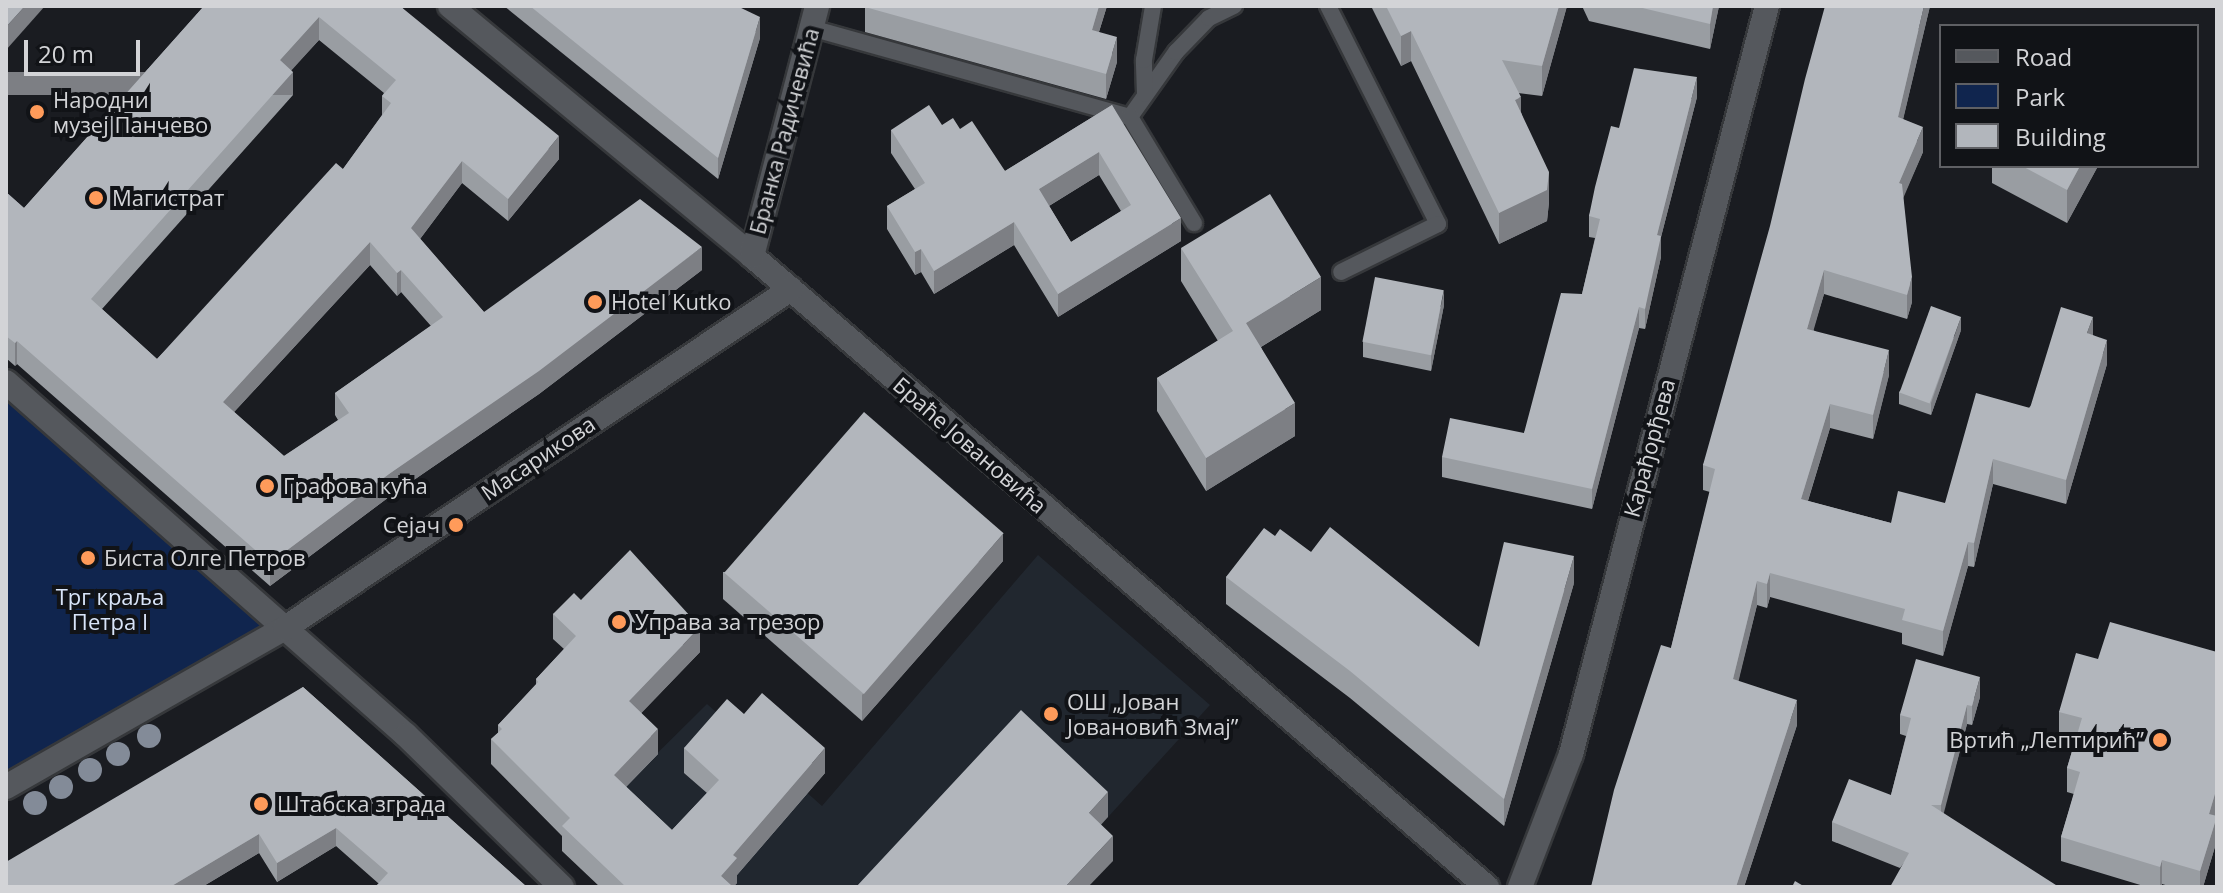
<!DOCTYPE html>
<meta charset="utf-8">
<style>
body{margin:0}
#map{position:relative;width:2223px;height:893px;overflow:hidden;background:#1a1c21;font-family:"Open Sans",sans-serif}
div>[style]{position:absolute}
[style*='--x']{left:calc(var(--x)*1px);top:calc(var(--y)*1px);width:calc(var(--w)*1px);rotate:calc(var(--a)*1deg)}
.built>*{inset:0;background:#21272f}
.green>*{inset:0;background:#10254e}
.roads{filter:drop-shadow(2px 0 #36383b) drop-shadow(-2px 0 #36383b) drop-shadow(0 2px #36383b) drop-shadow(0 -2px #36383b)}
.lane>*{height:16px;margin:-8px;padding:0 8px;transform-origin:8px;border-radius:8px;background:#55585d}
.street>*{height:24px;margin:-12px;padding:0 12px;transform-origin:12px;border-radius:12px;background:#55585d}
.trees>*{width:24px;height:24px;margin:-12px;border-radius:50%;background:#838b98}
.wall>*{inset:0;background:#999da2}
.shaded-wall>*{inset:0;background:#7d7f84;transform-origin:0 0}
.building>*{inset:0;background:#b2b6bc;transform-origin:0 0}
.dots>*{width:22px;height:22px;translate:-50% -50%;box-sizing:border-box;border:4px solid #111317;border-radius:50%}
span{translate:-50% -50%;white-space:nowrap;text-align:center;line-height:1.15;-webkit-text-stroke:8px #111317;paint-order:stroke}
.poi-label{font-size:22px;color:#d3d4d7}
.left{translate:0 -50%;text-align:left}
.right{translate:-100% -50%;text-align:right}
.street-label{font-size:22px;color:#d3d4d7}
.park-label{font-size:22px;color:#d9e5f9}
.frame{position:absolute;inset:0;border:8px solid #d3d4d7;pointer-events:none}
.legend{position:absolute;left:1939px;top:24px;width:260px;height:144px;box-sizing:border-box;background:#111317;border:2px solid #5f6064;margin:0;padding:10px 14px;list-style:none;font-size:24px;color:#d3d4d7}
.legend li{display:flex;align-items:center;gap:16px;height:40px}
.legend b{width:40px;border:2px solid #5f6064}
.scale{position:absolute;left:24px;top:40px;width:116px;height:36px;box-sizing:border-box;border:4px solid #d3d4d7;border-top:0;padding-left:10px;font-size:24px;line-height:28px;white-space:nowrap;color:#d3d4d7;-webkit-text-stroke:6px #111317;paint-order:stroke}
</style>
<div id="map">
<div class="built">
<i style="clip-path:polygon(1038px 555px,1210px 705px,1089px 838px,1088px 887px,600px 887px,612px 798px,707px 704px,822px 806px)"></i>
</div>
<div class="green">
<i style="clip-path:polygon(6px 382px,285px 628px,6px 787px)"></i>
</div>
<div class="roads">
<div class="lane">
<i style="--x:1328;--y:6;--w:244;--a:63.2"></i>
<i style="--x:1438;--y:224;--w:108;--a:153.7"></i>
<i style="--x:811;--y:28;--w:331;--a:15.6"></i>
<i style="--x:1130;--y:117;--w:80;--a:-54.7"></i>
<i style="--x:1176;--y:52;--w:47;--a:-45.9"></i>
<i style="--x:1209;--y:18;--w:28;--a:-26"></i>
<i style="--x:1145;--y:94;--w:34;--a:-92"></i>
<i style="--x:1144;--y:60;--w:55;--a:-80.5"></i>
<i style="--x:1130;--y:117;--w:124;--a:58.9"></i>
</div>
<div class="street">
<i style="--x:450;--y:6;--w:392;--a:39.6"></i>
<i style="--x:752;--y:256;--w:969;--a:40.65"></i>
<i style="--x:752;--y:256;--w:258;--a:-75.4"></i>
<i style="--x:6;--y:382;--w:533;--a:41.43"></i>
<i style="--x:406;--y:735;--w:218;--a:44.3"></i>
<i style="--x:6;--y:787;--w:321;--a:-29.7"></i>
<i style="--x:285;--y:628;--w:609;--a:-33.82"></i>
<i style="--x:1520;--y:887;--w:142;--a:-69"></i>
<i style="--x:1571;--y:754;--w:773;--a:-75.32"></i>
</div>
</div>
<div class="trees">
<i style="left:149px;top:736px"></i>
<i style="left:118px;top:754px"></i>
<i style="left:90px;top:770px"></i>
<i style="left:61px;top:787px"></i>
<i style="left:35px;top:803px"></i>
</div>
<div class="wall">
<i style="clip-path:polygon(evenodd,204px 6px,400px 6px,559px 159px,508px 221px,462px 183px,420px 239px,484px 312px,702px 270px,539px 394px,389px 497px,270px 586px,17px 364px,15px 366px,6px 358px,6px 192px,24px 208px,204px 6px,319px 40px,384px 93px,382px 96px,382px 115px,343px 169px,157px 359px,102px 309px,293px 95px,291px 70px,319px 40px,204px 6px,370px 265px,397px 296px,401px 292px,431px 326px,335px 393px,335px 415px,338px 420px,284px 456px,234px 412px,370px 265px)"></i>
<i style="clip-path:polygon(504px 6px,737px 6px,760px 38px,718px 179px)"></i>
<i style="clip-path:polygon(865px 6px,1107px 6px,1099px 32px,1117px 62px,1106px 99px,865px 32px)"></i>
<i style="clip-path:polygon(1371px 6px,1460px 6px,1460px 7px,1463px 6px,1567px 6px,1542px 96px,1518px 93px,1521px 112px,1549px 202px,1547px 221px,1499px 244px,1411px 61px,1401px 66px)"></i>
<i style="clip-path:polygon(1582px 6px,1719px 6px,1710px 49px,1589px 21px)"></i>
<i style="clip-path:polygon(1930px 6px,1903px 119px,1923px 152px,1903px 197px,1912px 302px,1907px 319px,1824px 294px,1813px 330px,1889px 375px,1873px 439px,1830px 428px,1808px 501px,1891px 523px,1945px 503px,2093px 335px,2107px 364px,2066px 504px,1993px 484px,1974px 567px,1968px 566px,1943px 656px,1902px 644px,1902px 633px,1770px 597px,1767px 608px,1757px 605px,1738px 681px,1797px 725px,1744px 887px,1591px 887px,1671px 648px,1710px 492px,1703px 490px,1703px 465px)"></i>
<i style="clip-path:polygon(1697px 97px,1661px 237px,1661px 257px,1645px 329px,1639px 328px,1592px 509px,1442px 477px,1442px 457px,1524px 433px,1582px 294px,1595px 238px,1589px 237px,1589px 216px,1619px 128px)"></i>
<i style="clip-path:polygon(evenodd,1112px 105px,1181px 241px,1058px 317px,1014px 245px,934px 294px,921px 272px,915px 275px,887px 229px,887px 206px,915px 189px,891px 153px,891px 130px,942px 125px,960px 129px,1005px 171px,1112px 105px,1099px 175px,1121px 211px,1071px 242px,1049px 206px,1099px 175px)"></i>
<i style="clip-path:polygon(1992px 166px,2098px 166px,2067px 223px,1992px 183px)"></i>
<i style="clip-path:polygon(1181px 248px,1321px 310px,1261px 347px,1295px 436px,1206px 491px,1157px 411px,1157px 378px,1218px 341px,1181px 281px)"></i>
<i style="clip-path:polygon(1444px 305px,1431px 371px,1363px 357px,1363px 342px)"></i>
<i style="clip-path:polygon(1961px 330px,1931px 415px,1899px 404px,1899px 392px)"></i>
<i style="clip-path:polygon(1275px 536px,1311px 552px,1479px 647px,1574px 583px,1504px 826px,1350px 698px,1226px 604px,1226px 577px)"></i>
<i style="clip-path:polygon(1003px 561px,862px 721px,723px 599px,723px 572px)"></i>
<i style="clip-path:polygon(581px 600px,700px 652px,641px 713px,658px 754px,626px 787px,672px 830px,707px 793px,684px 773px,684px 748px,744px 714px,825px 773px,737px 875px,737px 883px,733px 887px,600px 887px,562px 851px,562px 836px,491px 764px,491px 739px,498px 733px,498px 725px,536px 685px,536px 679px,564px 649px,553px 639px,553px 614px)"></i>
<i style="clip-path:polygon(2217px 652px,2217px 840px,2203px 887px,2172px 887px,2162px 884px,2161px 887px,2147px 887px,2061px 861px,2061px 837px,2074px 794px,2067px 792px,2067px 768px,2075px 741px,2059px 736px,2059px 712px,2098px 659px)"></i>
<i style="clip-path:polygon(303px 687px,527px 887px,378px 883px,336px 846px,277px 882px,259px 853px,202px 887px,6px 887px)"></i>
<i style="clip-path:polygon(1980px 697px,1972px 725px,1967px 724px,1943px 813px,1900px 868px,1832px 841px,1832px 822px,1891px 795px,1906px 736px,1900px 734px,1900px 715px)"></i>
</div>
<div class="shaded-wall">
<i style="clip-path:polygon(25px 6px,45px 6px,6px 50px,6px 27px)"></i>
<i style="clip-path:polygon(1099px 6px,1107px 6px,1092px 54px,1092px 30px)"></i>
<i style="clip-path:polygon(1559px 6px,1567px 6px,1542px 96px,1542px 66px)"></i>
<i style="clip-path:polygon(1713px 6px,1719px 6px,1710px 49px,1710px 24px)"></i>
<i style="clip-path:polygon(1924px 6px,1930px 6px,1898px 141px,1898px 117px)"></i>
<i style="clip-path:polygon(319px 17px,319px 40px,280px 83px,280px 60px)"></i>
<i style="clip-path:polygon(760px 17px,760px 38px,718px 179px,718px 158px)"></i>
<i style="clip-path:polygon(1411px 31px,1411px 61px,1401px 66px,1401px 36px)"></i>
<i style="clip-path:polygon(1117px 37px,1117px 62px,1106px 99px,1106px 74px)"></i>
<i style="left:293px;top:72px;width:23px;height:304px;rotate:90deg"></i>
<i style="clip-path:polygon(1697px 77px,1697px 97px,1661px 237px,1661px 257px,1645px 329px,1645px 309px,1657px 235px)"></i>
<i style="clip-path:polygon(1521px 97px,1521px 128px,1515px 100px)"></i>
<i style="clip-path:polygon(1923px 127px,1923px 152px,1899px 208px,1899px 183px)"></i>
<i style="clip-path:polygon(559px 136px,559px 159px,508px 221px,508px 199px)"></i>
<i style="clip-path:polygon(1099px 152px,1099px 175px,1039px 212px,1039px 189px)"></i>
<i style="clip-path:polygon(462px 161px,462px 183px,411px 251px,411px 228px)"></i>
<i style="clip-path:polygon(2080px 166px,2098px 166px,2067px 223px,2067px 190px)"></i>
<i style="clip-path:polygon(1549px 172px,1549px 202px,1547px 221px,1499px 244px,1499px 213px)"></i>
<i style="clip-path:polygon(1181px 218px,1181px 241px,1058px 317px,1058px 294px)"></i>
<i style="clip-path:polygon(1014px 222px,1014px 245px,934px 294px,934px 271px)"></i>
<i style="clip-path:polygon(370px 242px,370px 265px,223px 424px,223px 402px)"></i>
<i style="clip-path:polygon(702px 247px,702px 270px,539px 394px,389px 497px,270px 586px,270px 563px,389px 474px)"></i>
<i style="clip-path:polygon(921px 249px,921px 272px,915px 275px,915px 252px)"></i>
<i style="clip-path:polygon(401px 270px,401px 292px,397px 296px,397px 273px)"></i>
<i style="clip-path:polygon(1824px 270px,1824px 294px,1807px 353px,1807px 329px)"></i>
<i style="clip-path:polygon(1321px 277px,1321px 310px,1246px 356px,1246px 323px)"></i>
<i style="clip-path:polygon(1912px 277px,1912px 302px,1907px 319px,1907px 295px)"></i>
<i style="clip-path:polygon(1444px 290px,1444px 305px,1431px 371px,1431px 356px)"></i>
<i style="clip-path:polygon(1639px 307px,1639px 328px,1592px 509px,1592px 489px)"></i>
<i style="clip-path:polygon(1961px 317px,1961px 330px,1931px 415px,1931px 403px)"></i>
<i style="clip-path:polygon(2093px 317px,2093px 341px,2087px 333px)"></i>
<i style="clip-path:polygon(2107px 340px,2107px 364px,2066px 504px,2066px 480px)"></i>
<i style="clip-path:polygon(17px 341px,17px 364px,15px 366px,15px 343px)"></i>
<i style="clip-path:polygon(1889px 350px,1889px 375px,1873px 439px,1873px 415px)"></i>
<i style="clip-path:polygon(1295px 403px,1295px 436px,1206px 491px,1206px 458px)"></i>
<i style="clip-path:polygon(1830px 404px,1830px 428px,1801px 523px,1801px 499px)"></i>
<i style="clip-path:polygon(1993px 459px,1993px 484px,1974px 567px,1974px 543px)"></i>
<i style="clip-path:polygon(1003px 534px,1003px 561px,862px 721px,862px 695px)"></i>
<i style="clip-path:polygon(1968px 542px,1968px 566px,1943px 656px,1943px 631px)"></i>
<i style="clip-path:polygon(1574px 556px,1574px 583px,1504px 826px,1504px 799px)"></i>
<i style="clip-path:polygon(1770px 573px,1770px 597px,1767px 608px,1767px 584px)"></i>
<i style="clip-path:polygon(1757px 581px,1757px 605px,1733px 704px,1733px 679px)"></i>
<i style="clip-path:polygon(700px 627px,700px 652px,629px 726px,629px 701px)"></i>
<i style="clip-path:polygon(1980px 677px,1980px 697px,1972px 725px,1972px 706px)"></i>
<i style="clip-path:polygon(1797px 700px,1797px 725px,1744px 887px,1736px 887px)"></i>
<i style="clip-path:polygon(1967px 705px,1967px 724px,1941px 824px,1941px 805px)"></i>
<i style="clip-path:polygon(658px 729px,658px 754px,614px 799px,614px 775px)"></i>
<i style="clip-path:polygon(825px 748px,825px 773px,737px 875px,737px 883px,733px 887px,721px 876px,733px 855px)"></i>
<i style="clip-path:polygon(2217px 787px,2217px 811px,2209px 838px,2209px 814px)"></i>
<i style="clip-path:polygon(1108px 792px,1108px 817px,1089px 838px,1089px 813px)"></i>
<i style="clip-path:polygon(2217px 816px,2217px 840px,2203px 887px,2200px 887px,2200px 871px)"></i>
<i style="clip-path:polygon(336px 828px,336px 846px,277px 882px,277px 863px)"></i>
<i style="clip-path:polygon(259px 834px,259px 853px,202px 887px,170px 887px)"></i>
<i style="clip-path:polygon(1113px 836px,1113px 861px,1088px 887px,1065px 887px)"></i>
<i style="clip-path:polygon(2162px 860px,2162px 884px,2160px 887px,2160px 867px)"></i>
</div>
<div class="building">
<i style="clip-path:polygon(6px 6px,25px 6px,6px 27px)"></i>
<i style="clip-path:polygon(evenodd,204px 6px,400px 6px,559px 136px,508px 199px,462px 161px,411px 228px,484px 312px,640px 199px,702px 247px,539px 371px,389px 474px,270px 563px,17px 341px,15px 343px,6px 336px,6px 192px,24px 208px,204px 6px,319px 17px,396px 80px,382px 96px,391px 103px,343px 169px,336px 163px,157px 359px,91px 299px,293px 72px,280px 60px,319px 17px,204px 6px,370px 242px,397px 273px,401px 270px,443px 317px,335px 393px,349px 413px,284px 456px,223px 402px,370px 242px)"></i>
<i style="clip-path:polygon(530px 6px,737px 6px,760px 17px,718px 158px)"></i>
<i style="clip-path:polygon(865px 6px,1099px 6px,1092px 30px,1117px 37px,1106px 74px,865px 7px)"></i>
<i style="clip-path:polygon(1386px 6px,1460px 6px,1460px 7px,1463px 6px,1559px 6px,1542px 66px,1502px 60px,1521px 97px,1515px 100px,1549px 172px,1547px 190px,1499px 213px,1411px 31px,1401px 36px)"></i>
<i style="clip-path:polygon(1634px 6px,1713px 6px,1710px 24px)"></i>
<i style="clip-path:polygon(1825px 6px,1924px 6px,1898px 117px,1923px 127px,1899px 183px,1902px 184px,1912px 277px,1907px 295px,1824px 270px,1807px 329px,1889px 350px,1873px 415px,1830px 404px,1801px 499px,1891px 523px,1898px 491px,1945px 503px,1976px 393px,2030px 408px,2061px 307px,2093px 317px,2087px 333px,2107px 340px,2066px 480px,1993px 459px,1974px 543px,1968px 542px,1943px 631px,1902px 620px,1905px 609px,1770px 573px,1767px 584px,1757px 581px,1733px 679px,1797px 700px,1736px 887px,1591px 887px,1614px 790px,1661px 645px,1671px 648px,1715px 469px,1703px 465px,1770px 226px,1805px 79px)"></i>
<i style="clip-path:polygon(1634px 68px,1697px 77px,1657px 235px,1661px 236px,1645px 309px,1639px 307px,1592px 489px,1442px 457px,1450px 418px,1524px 433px,1561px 293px,1582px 294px,1600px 219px,1589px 216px,1595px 187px,1611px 126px,1619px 128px)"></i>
<i style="clip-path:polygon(evenodd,929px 105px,942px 125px,953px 118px,960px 129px,972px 121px,1005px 171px,1112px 105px,1181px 218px,1058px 294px,1014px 222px,934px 271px,921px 249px,915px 252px,887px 206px,925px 183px,891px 130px,929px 105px,1099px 152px,1131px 205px,1071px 242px,1039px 189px,1099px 152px)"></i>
<i style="clip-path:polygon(2022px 166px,2080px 166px,2067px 190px)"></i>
<i style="clip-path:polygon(1270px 194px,1321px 277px,1246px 323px,1295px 403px,1206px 458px,1157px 378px,1233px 331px,1181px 248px)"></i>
<i style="left:1375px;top:277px;width:70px;height:66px;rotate:11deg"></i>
<i style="left:1931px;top:306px;width:32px;height:92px;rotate:20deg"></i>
<i style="left:864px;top:412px;width:185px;height:213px;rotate:41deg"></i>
<i style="clip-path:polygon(1330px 527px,1479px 647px,1504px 542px,1574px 556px,1504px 799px,1350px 671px,1226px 577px,1264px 528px,1275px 536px,1280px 529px,1311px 552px)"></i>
<i style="clip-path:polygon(630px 550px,700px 627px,629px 701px,658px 729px,614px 775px,672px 830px,719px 780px,684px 748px,727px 699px,744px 714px,762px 693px,825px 748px,733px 855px,737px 858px,721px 876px,733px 887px,626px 887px,562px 826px,570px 818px,491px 739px,502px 729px,498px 725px,538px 682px,536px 679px,576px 636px,553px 614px,574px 593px,581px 600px)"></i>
<i style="clip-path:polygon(2110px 622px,2217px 652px,2217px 787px,2209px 814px,2217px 816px,2200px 871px,2162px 860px,2160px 867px,2061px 837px,2080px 772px,2067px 768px,2082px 718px,2059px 712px,2076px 653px,2098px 659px)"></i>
<i style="clip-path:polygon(1916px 659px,1980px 677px,1972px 706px,1967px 705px,1941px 805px,1931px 805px,2059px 887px,1890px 887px,1909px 853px,1832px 822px,1849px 779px,1891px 795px,1911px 718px,1900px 715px)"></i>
<i style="clip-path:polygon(303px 687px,527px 887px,375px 887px,388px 873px,336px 828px,277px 863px,259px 834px,170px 887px,6px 887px,6px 862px)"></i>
<i style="clip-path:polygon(1021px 710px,1108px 792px,1089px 813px,1113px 836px,1065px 887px,856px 887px)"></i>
<i style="clip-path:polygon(1795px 881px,1805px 887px,1792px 887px)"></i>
</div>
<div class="dots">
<i style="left:37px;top:112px;background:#ff9b5a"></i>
<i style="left:96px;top:198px;background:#ff9b5a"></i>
<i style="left:595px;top:302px;background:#ff9b5a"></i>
<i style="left:267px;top:486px;background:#ff9b5a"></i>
<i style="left:456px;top:525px;background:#ff9b5a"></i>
<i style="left:88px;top:558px;background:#ff9b5a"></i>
<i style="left:619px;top:622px;background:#ff9b5a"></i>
<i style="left:1051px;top:714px;background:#ff9b5a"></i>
<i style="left:2160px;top:740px;background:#ff9b5a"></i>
<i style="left:261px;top:804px;background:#ff9b5a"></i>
</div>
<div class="poi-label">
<span class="left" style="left:53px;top:112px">Народни<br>музеј Панчево</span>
<span class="left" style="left:112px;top:198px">Магистрат</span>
<span class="left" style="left:611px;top:302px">Hotel Kutko</span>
<span class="left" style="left:283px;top:486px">Графова кућа</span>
<span class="right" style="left:440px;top:525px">Сејач</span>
<span class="left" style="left:104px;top:558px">Биста Олге Петров</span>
<span class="left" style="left:635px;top:622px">Управа за трезор</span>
<span class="left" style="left:1067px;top:714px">ОШ „Јован<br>Јовановић Змај”</span>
<span class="right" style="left:2144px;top:740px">Вртић „Лептирић”</span>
<span class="left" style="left:277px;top:804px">Штабска зграда</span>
</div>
<div class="street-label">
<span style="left:784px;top:131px;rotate:-75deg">Бранка Радичевића</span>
<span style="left:970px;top:445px;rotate:41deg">Браће Јовановића</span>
<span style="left:1649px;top:448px;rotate:-75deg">Карађорђева</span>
<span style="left:538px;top:458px;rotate:-34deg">Масарикова</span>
</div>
<div class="park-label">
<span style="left:110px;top:609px">Трг краља<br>Петра I</span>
</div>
<div class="frame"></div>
<ul class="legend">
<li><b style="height:10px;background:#55585d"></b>Road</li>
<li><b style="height:22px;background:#10254e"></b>Park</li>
<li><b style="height:22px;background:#b2b6bc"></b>Building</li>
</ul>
<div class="scale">20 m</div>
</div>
